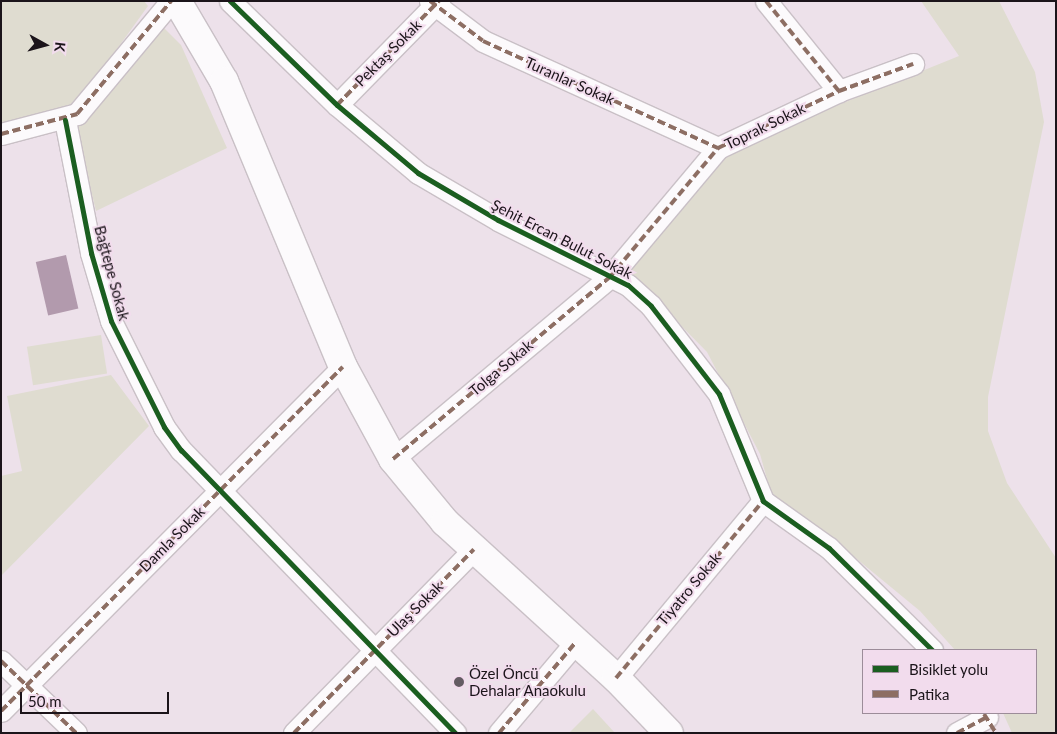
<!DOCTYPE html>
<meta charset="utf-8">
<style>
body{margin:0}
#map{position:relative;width:1057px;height:734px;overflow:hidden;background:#ede1ea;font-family:Lato,sans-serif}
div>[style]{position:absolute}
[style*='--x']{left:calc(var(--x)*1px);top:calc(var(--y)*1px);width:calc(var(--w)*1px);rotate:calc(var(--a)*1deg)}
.green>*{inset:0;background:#dfdcd0;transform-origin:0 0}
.water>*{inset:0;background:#b29aad;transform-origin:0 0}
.roads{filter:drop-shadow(1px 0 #c9c0c6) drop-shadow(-1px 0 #c9c0c6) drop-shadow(0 1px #c9c0c6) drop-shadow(0 -1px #c9c0c6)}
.minor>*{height:21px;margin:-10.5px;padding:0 10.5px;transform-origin:10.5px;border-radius:10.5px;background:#fcfafc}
.secondary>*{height:28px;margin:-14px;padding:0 14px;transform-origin:14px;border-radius:14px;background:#fcfafc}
.quiet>*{height:4px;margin-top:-2px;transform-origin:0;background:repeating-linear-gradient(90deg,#8d6e63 0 8px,transparent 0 12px)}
.cycleway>*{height:5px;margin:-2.5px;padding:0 2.5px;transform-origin:2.5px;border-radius:2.5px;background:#1b5e20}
.dots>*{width:14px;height:14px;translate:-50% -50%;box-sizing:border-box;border:2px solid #f2dced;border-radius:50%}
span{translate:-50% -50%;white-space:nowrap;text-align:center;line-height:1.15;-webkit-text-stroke:4px #f2dced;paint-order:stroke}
.street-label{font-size:15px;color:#1b141a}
.poi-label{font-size:15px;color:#1b141a}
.left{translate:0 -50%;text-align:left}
.frame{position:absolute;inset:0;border:2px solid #1b141a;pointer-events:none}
.legend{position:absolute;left:862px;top:649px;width:175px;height:65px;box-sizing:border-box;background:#f2dced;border:1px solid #9c8c99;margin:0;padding:6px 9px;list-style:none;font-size:15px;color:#1b141a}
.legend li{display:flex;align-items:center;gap:10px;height:25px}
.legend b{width:25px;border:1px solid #9c8c99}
.north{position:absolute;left:20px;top:20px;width:50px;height:50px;-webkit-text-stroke:4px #f2dced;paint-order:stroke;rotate:97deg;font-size:14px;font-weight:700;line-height:20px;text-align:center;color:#1b141a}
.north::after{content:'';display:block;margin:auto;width:18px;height:22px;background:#1b141a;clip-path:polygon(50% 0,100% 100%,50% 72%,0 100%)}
.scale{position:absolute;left:20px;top:692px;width:149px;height:22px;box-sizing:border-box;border:2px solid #1b141a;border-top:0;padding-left:6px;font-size:15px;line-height:18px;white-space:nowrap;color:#1b141a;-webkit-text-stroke:4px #f2dced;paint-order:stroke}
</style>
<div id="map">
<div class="green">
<i style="clip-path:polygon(1px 1px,144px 1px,148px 6px,86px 92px,67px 107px,1px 124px)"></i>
<i style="clip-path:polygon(921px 1px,999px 1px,1035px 72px,1044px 122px,988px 397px,988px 431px,1007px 483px,1056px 558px,1056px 733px,1012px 733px,1003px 713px,1036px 713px,1036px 650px,955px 650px,920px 611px,824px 532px,772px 497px,760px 454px,707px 352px,629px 273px,709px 167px,744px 143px,959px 56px)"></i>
<i style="clip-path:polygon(161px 25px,181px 45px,227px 148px,96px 211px,75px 126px)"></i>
<i style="left:101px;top:335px;width:39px;height:75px;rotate:81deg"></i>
<i style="clip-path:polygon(111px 375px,149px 426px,1px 576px,1px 476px,22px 471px,7px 396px)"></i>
<i style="clip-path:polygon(593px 709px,615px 733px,569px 733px)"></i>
</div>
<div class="water">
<i style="left:66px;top:255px;width:55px;height:31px;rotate:77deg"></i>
</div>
<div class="roads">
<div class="minor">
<i style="--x:230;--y:1;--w:149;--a:44.2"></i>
<i style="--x:337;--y:105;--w:106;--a:40"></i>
<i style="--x:418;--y:173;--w:93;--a:30.4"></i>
<i style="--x:498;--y:220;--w:145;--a:26.6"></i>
<i style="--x:628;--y:285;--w:31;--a:42"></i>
<i style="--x:651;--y:306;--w:111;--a:52.3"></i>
<i style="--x:719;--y:394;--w:116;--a:67.6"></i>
<i style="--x:763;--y:501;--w:81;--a:35.5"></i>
<i style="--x:829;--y:548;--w:145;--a:44.7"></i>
<i style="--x:430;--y:1;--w:66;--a:37"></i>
<i style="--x:483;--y:41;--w:258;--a:24.5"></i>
<i style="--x:766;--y:1;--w:116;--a:51"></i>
<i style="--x:337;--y:105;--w:146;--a:-45.6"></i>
<i style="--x:65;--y:120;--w:136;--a:78.9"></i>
<i style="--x:91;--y:253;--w:71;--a:73.6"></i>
<i style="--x:111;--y:321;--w:119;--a:63.4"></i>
<i style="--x:164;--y:427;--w:29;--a:54"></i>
<i style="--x:181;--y:450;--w:394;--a:45.9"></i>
<i style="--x:1;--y:134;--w:79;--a:-14.7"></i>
<i style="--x:77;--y:114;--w:147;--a:-50.2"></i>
<i style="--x:393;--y:459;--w:282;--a:-40"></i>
<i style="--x:609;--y:278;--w:170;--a:-50"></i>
<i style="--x:718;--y:148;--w:134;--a:-25.2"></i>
<i style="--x:839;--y:91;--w:79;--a:-20"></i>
<i style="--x:1;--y:661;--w:104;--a:43.8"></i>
<i style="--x:616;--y:678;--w:230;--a:-50.3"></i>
<i style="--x:1;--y:711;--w:485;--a:-45.2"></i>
<i style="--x:294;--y:733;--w:257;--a:-45.6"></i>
<i style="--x:499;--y:733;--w:119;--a:-49.8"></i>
<i style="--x:957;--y:733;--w:34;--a:-28"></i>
</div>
<div class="secondary">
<i style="--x:177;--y:1;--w:93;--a:59.6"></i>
<i style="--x:224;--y:81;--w:310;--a:67.4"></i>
<i style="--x:343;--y:367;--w:105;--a:61.5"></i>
<i style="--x:393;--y:459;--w:82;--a:50.5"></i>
<i style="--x:445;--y:522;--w:231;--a:42.4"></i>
<i style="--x:616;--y:678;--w:76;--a:46.1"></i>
</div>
</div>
<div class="quiet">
<i style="--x:430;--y:1;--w:66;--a:37"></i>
<i style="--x:483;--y:41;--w:258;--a:24.5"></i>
<i style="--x:766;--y:1;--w:116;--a:51"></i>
<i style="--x:337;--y:105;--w:146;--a:-45.6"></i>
<i style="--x:1;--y:134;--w:79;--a:-14.7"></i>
<i style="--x:77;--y:114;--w:147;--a:-50.2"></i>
<i style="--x:393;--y:459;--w:282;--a:-40"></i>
<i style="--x:609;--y:278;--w:170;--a:-50"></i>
<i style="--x:718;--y:148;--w:134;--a:-25.2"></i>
<i style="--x:839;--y:91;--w:79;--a:-20"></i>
<i style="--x:1;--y:661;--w:104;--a:43.8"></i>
<i style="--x:616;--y:678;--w:230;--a:-50.3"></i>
<i style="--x:1;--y:711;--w:485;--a:-45.2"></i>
<i style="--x:984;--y:714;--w:22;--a:58"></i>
<i style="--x:294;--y:733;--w:257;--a:-45.6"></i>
<i style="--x:499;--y:733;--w:119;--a:-49.8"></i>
<i style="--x:957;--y:733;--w:34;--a:-28"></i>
</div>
<div class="cycleway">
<i style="--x:230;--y:1;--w:149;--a:44.2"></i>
<i style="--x:337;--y:105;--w:106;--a:40"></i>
<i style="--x:418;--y:173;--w:93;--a:30.4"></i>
<i style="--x:498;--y:220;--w:145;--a:26.6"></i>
<i style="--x:628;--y:285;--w:31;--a:42"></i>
<i style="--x:651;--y:306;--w:111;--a:52.3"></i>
<i style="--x:719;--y:394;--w:116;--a:67.6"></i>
<i style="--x:763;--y:501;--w:81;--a:35.5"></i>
<i style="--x:829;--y:548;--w:145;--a:44.7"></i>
<i style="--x:65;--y:120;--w:136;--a:78.9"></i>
<i style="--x:91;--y:253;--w:71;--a:73.6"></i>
<i style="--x:111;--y:321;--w:119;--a:63.4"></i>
<i style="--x:164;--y:427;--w:29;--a:54"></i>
<i style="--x:181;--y:450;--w:394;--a:45.9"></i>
</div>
<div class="dots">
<i style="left:459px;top:682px;background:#645c63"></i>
</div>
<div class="street-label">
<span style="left:388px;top:53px;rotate:-45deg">Pektaş Sokak</span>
<span style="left:570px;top:81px;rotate:24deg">Turanlar Sokak</span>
<span style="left:765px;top:126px;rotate:-26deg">Toprak Sokak</span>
<span style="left:562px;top:239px;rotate:27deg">Şehit Ercan Bulut Sokak</span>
<span style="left:112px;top:273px;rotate:75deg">Bağtepe Sokak</span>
<span style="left:501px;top:368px;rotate:-40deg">Tolga Sokak</span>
<span style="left:172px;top:539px;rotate:-45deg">Damla Sokak</span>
<span style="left:689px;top:589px;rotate:-50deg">Tiyatro Sokak</span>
<span style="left:415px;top:609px;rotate:-45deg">Ulaş Sokak</span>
</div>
<div class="poi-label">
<span class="left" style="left:469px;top:682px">Özel Öncü<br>Dehalar Anaokulu</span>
</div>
<div class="frame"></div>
<ul class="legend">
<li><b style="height:6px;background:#1b5e20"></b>Bisiklet yolu</li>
<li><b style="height:6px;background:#8d6e63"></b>Patika</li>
</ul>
<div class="north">K</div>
<div class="scale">50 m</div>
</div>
